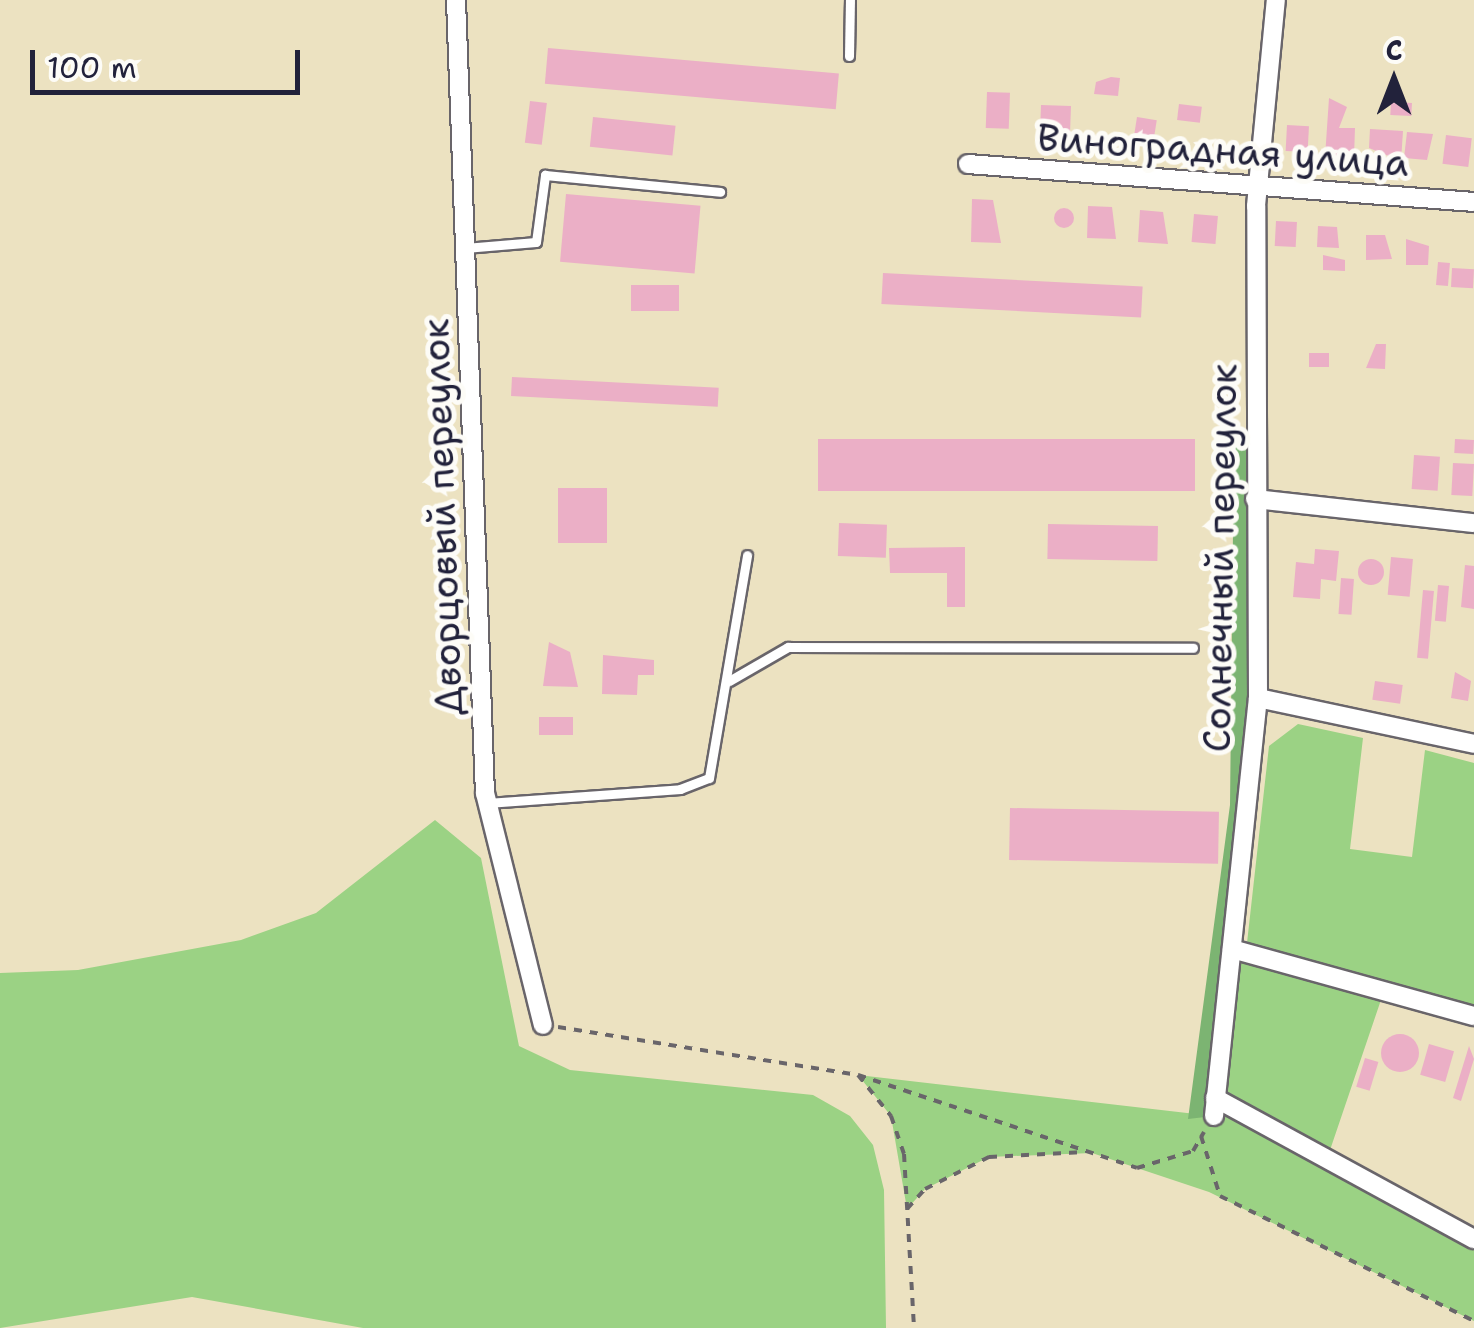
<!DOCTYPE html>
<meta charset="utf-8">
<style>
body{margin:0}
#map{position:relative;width:1474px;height:1328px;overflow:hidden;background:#ece2c1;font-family:"Shantell Sans",sans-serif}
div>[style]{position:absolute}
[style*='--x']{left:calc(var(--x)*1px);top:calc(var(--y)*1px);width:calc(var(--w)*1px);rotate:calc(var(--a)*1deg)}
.green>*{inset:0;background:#9bd284}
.forest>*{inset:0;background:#7cb472}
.building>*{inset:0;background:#ebafc6;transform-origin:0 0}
.round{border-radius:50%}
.path>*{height:4px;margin-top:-2px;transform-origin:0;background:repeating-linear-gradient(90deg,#69656a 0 8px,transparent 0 16px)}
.roads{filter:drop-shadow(2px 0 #69656a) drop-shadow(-2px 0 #69656a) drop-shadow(0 2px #69656a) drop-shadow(0 -2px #69656a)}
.lane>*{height:9px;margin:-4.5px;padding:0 4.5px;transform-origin:4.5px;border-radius:4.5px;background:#fff}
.street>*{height:18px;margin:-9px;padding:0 9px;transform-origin:9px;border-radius:9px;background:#fff}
span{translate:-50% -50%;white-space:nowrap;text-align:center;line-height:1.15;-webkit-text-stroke:10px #fdfcf7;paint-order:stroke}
.street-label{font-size:38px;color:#22223b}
.north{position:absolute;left:1344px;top:30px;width:100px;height:100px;-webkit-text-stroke:8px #fdfcf7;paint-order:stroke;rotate:0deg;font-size:28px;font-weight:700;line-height:40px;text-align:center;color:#22223b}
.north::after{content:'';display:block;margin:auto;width:35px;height:45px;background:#22223b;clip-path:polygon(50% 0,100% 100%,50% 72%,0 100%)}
.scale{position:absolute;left:30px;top:50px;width:270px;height:45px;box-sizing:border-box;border:5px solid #22223b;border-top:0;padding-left:12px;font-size:30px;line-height:35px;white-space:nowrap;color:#22223b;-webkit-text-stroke:8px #fdfcf7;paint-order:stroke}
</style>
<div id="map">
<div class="green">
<i style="clip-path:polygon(1298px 724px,1363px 738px,1350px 849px,1412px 857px,1425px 750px,1474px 763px,1474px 1006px,1247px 943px,1269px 746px)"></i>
<i style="clip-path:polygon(435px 820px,481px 858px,519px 1046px,570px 1070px,813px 1095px,850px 1116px,873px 1145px,884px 1190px,886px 1328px,363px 1328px,192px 1297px,0 1328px,0 973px,78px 970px,241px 940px,316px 913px)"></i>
<i style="clip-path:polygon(1232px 949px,1384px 991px,1328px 1156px,1474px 1239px,1474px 1321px,1209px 1192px,1092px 1153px,989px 1157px,925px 1189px,907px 1209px,891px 1116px,858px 1075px,1213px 1116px)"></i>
</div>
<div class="forest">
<i style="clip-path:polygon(1234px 439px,1255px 441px,1258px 698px,1214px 1116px,1188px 1119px,1230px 805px)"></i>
</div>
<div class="building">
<i style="left:548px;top:48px;width:292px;height:36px;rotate:5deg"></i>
<i style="clip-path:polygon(1111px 77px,1120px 78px,1118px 96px,1094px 94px,1096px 82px)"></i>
<i style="left:987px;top:92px;width:23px;height:36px;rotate:2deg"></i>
<i style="clip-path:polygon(1329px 98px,1347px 107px,1339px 128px,1355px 128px,1354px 157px,1325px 157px)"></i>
<i style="left:530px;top:101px;width:17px;height:42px;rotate:7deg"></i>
<i style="left:1391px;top:102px;width:21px;height:13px;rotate:3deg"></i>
<i style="left:1179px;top:104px;width:23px;height:16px;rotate:7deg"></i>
<i style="left:1041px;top:105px;width:30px;height:27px;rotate:2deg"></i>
<i style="left:593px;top:117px;width:83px;height:30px;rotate:6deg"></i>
<i style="left:1137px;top:117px;width:20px;height:28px;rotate:9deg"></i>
<i style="left:1287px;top:125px;width:22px;height:26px;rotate:3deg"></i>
<i style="clip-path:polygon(1370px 129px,1403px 131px,1401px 161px,1369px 148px)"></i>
<i style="clip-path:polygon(1407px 132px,1433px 134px,1427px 160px,1404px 158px)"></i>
<i style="left:1446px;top:135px;width:26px;height:29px;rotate:7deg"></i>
<i style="left:566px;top:194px;width:135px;height:68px;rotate:5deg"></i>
<i style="clip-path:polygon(972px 199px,993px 200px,1001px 243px,971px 242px)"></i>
<i style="clip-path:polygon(1088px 206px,1112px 207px,1116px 239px,1087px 238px)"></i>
<i class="round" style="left:1054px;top:208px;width:20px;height:20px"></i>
<i style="clip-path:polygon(1140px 210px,1163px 212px,1168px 244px,1138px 242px)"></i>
<i style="left:1194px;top:214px;width:24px;height:28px;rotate:5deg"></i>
<i style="left:1276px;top:221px;width:21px;height:25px;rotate:3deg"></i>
<i style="clip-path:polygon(1318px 226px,1337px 227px,1339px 248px,1317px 247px)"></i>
<i style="clip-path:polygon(1366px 235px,1385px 235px,1392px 259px,1366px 260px)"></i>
<i style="clip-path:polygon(1406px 239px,1429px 246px,1428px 265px,1406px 265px)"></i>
<i style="clip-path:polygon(1323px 255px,1345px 260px,1345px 271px,1323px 270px)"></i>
<i style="left:1438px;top:262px;width:12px;height:23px;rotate:5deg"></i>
<i style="left:1452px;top:268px;width:22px;height:19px;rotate:3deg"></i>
<i style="left:883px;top:273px;width:260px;height:31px;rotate:3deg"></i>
<i style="left:679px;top:285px;width:26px;height:48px;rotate:90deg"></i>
<i style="clip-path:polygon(1376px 344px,1386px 344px,1385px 369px,1366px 368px)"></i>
<i style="left:1309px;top:353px;width:20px;height:14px"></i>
<i style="left:512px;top:377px;width:207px;height:19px;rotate:3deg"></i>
<i style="left:1195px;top:439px;width:52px;height:377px;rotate:90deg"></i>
<i style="left:1455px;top:439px;width:19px;height:14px;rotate:3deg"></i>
<i style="left:1414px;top:455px;width:26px;height:34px;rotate:4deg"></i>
<i style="left:1453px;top:463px;width:21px;height:32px;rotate:3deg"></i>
<i style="left:558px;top:488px;width:49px;height:55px"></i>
<i style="left:839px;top:523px;width:48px;height:33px;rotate:2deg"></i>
<i style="left:1048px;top:524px;width:110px;height:35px;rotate:1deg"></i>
<i style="clip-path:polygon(965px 547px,965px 607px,947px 607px,947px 573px,890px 573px,889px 548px)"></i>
<i style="clip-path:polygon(1315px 549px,1339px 551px,1336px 581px,1321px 579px,1320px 599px,1293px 597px,1296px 562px,1314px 564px)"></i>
<i style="left:1391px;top:557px;width:22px;height:38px;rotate:5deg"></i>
<i class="round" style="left:1358px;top:559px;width:26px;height:26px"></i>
<i style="clip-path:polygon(1465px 565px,1474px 566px,1474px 609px,1461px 607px)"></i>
<i style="left:1341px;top:578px;width:13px;height:36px;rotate:4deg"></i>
<i style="left:1438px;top:585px;width:11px;height:36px;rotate:5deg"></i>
<i style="left:1423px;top:590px;width:11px;height:68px;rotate:5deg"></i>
<i style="clip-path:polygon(549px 642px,570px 652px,578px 687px,543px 686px)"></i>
<i style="clip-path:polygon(603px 655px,654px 660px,654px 675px,638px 675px,637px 695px,602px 694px)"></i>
<i style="clip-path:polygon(1455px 672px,1471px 681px,1468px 701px,1451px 698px)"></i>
<i style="left:1375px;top:681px;width:28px;height:19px;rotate:8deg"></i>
<i style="left:539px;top:717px;width:34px;height:18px"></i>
<i style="left:1010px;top:808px;width:209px;height:52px;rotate:1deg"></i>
<i class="round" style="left:1381px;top:1034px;width:38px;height:38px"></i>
<i style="left:1429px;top:1044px;width:26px;height:32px;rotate:16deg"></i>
<i style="clip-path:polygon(1469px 1046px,1474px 1059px,1461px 1101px,1453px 1098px)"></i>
<i style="left:1365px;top:1058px;width:14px;height:30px;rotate:17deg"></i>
</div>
<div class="path">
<i style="--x:558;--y:1027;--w:304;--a:9.1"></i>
<i style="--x:858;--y:1075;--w:53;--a:51.2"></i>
<i style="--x:891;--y:1116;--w:40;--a:71.1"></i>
<i style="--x:904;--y:1154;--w:174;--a:86.7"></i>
<i style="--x:858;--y:1075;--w:294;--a:18.4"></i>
<i style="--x:1137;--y:1168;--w:59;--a:-16.9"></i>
<i style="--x:1193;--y:1151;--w:22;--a:-60"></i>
<i style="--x:1201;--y:1136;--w:63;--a:72.4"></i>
<i style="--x:1220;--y:1196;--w:283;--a:26.2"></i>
<i style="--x:907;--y:1209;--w:27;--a:-48"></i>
<i style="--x:925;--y:1189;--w:72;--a:-26.6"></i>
<i style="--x:989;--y:1157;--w:96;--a:-3"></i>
</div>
<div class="roads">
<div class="lane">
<i style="--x:849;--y:56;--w:56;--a:-89"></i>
<i style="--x:465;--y:248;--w:71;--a:-4.8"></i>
<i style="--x:536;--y:242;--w:68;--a:-82.3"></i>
<i style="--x:545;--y:175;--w:176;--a:5.5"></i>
<i style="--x:729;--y:681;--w:68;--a:-30"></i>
<i style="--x:788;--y:647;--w:405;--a:0.1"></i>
<i style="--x:487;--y:803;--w:194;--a:-4.1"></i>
<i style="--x:680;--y:789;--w:31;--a:-21"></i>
<i style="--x:709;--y:778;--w:226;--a:-80.3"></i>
</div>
<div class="street">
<i style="--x:456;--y:0;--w:794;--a:87.91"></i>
<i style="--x:485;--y:793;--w:239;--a:76"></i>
<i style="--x:968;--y:164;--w:507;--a:4.29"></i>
<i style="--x:1255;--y:499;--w:220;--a:6.3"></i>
<i style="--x:1258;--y:698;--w:221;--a:12"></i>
<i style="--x:1232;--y:949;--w:251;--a:15.5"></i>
<i style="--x:1215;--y:1098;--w:295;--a:28.6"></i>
<i style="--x:1214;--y:1116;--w:420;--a:-84"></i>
<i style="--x:1258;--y:698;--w:492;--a:-90.2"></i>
<i style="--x:1256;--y:206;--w:207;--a:-84.5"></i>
</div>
</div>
<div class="street-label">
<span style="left:1223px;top:150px;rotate:4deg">Виноградная улица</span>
<span style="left:442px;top:517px;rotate:-92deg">Дворцовый переулок</span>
<span style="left:1220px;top:558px;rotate:-89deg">Солнечный переулок</span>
</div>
<div class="north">С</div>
<div class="scale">100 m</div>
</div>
